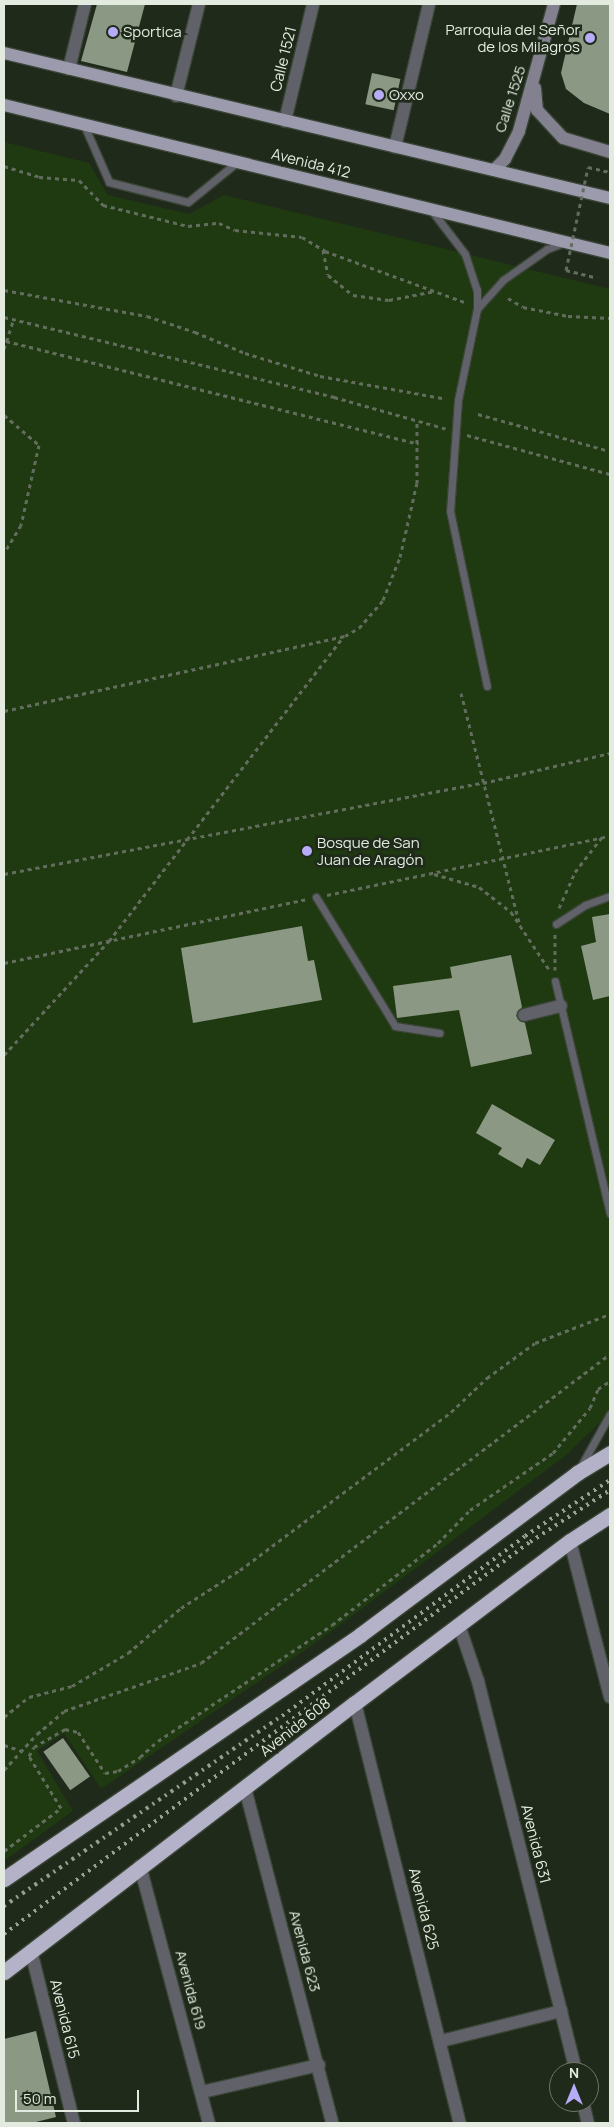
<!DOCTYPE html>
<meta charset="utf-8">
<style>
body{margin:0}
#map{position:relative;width:614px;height:2127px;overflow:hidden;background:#1f2a1a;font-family:Manrope,sans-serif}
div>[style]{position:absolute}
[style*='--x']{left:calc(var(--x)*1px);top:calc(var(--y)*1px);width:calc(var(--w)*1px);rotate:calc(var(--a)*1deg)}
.green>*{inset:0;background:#1f3911}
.building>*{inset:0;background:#8a9884;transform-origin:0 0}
.path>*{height:3px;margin-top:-1.5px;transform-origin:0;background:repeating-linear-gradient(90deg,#636d5e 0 4px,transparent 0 8px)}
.roads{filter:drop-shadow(1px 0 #3a4536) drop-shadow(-1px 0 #3a4536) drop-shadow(0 1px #3a4536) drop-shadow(0 -1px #3a4536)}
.lane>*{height:7px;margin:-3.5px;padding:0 3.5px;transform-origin:3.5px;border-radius:3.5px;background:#61616a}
.street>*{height:12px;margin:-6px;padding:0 6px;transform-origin:6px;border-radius:6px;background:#61616a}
.secondary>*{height:12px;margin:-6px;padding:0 6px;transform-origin:6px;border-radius:6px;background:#838190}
.primary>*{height:12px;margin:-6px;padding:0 6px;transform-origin:6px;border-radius:6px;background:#9c9bae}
.highway>*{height:15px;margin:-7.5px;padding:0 7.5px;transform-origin:7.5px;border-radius:7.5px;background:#b3b2c8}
.rail>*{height:4px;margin-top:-2px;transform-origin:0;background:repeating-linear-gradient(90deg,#97a093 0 2.5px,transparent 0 7.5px)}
.path-bridge>*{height:3px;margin-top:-1.5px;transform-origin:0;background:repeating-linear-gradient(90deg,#636d5e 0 4px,transparent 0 8px)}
.dots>*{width:14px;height:14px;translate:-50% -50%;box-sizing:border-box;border:2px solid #1f2a1a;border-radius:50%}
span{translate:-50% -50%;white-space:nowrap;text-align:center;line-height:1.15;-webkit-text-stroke:5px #1f2a1a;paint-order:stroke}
.poi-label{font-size:15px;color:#e3ebe0}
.right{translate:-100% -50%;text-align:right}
.left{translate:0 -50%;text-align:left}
.street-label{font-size:15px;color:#e3ebe0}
.frame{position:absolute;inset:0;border:5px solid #e3ebe0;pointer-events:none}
.north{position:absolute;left:549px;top:2062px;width:50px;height:50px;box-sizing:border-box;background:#1f2a1a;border:1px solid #6d7769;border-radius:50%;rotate:0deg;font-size:14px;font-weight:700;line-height:20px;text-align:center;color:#e3ebe0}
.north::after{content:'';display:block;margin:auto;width:18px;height:22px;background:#b6acf8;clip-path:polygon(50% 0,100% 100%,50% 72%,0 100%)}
.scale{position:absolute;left:15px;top:2090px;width:124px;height:22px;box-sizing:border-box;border:2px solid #e3ebe0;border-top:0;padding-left:6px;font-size:15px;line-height:18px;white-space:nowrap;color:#e3ebe0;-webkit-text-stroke:4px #1f2a1a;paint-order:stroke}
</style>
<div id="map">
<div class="green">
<i style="clip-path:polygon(4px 142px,89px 163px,108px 195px,189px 214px,224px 195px,610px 289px,610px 1413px,565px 1456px,324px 1637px,101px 1789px,64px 1733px,37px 1751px,73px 1811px,4px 1861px)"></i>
</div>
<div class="building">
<i style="clip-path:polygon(97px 4px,145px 4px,127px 72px,81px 61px)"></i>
<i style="clip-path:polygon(577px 4px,610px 4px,610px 114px,584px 103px,566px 89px,561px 73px)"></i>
<i style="left:372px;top:73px;width:29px;height:32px;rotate:12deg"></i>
<i style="clip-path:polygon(610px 914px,610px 996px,593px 1000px,581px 946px,596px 942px,592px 917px)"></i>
<i style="clip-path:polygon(302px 926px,308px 961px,314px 960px,322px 1000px,193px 1023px,181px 948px)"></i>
<i style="clip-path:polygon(511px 955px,522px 1007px,516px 1016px,525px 1023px,532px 1054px,471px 1067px,459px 1010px,397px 1018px,393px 986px,452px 978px,450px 967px)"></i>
<i style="clip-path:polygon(492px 1104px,555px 1140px,540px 1165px,527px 1158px,522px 1168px,498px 1154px,502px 1148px,476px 1133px)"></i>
<i style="left:63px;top:1738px;width:47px;height:24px;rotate:55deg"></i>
<i style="clip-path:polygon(36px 2031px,56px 2117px,32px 2123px,4px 2123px,4px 2039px)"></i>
</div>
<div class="path">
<i style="--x:4;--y:166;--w:37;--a:17"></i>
<i style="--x:39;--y:177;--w:40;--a:4.3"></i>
<i style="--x:79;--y:180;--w:35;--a:46"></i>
<i style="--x:103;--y:205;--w:88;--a:13.9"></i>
<i style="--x:188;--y:226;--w:31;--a:-6"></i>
<i style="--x:219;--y:223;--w:17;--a:24"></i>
<i style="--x:235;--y:230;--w:67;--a:6"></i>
<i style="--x:302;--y:237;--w:27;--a:31"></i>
<i style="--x:325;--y:251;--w:148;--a:20.1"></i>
<i style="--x:588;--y:167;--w:23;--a:13"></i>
<i style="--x:323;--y:250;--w:25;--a:79"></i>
<i style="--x:328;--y:275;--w:32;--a:39"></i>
<i style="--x:353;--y:295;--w:36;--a:8"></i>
<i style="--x:389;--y:300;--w:47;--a:-11.1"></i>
<i style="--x:566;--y:270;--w:32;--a:14"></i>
<i style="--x:4;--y:290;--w:145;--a:10.3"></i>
<i style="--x:147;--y:316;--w:51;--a:18.4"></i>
<i style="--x:195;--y:332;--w:54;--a:22.8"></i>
<i style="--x:245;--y:353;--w:78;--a:17"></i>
<i style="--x:320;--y:376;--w:124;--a:10.2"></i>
<i style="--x:508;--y:298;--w:17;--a:31"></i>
<i style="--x:523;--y:307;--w:46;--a:11.3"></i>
<i style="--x:568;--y:316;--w:42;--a:2.7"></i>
<i style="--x:4;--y:317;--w:340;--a:13.6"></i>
<i style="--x:334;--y:397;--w:117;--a:15.8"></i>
<i style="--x:6;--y:341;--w:425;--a:14"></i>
<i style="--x:4;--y:349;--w:32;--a:-72"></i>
<i style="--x:478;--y:414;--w:137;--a:15.7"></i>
<i style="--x:4;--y:415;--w:46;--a:40.6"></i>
<i style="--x:39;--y:445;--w:82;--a:102.7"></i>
<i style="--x:21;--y:525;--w:33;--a:121"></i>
<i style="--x:467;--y:435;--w:148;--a:15.3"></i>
<i style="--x:461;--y:693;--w:236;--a:75.8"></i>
<i style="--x:4;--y:711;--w:349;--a:-12.4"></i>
<i style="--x:345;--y:636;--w:16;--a:-30"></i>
<i style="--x:359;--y:628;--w:37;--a:-49"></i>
<i style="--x:383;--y:600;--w:46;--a:-68.4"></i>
<i style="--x:400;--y:557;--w:76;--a:-77.1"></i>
<i style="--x:417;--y:483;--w:63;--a:-90"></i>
<i style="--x:4;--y:874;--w:488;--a:-10.8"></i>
<i style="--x:483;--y:783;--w:130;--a:-13.3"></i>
<i style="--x:434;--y:874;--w:47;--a:16.1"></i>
<i style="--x:479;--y:887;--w:41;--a:38"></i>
<i style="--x:511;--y:912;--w:71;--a:56.5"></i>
<i style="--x:327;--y:895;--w:289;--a:-11.8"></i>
<i style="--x:559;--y:908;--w:39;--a:-66"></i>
<i style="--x:575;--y:872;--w:44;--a:-52.4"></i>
<i style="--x:4;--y:963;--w:310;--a:-11.9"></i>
<i style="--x:555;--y:970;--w:36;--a:-90"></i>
<i style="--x:4;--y:1055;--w:155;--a:-47.4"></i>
<i style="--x:109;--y:941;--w:385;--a:-52.4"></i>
<i style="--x:4;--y:1717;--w:32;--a:-39"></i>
<i style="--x:29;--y:1697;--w:44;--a:-14.3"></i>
<i style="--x:72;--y:1686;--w:65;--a:-30.5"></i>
<i style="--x:128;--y:1653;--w:70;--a:-40.3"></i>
<i style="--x:181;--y:1608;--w:70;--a:-32.8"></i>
<i style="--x:240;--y:1570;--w:264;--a:-36.8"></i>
<i style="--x:451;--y:1412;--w:50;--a:-43.4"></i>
<i style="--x:487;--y:1378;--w:59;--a:-36.1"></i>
<i style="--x:535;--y:1343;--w:80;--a:-21.1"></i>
<i style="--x:4;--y:1745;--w:19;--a:18"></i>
<i style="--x:4;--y:1770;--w:49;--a:-47.5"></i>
<i style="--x:37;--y:1734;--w:35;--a:-40"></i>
<i style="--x:64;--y:1711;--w:145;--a:-19.3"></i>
<i style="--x:201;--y:1663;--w:513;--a:-37.07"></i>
<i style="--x:4;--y:1851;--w:71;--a:-37"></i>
<i style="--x:61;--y:1808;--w:61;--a:-121.6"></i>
<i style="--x:29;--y:1756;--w:10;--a:-61"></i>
<i style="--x:34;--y:1747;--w:36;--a:-30"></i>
<i style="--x:65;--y:1729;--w:13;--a:13"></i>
<i style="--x:78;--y:1732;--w:49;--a:56.6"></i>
<i style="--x:105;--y:1773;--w:13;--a:-9"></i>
<i style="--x:118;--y:1771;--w:26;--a:-32"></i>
<i style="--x:140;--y:1757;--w:24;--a:-42"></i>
<i style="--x:158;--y:1741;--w:209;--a:-33.7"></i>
<i style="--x:332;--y:1625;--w:134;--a:-37.7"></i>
<i style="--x:438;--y:1543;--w:46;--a:-45.9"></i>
<i style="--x:470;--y:1510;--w:101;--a:-34.5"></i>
<i style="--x:553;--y:1453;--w:58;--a:-50.6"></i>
<i style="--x:590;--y:1408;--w:21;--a:-67"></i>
<i style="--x:598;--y:1389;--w:14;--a:-34"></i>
</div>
<div class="roads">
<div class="lane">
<i style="--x:84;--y:125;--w:62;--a:66.3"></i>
<i style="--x:109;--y:182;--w:81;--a:14.2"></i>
<i style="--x:188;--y:202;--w:63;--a:-39.2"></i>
<i style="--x:432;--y:211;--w:54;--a:52.5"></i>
<i style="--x:465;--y:254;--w:38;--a:72"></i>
<i style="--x:477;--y:290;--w:19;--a:90"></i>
<i style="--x:477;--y:309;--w:93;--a:101.8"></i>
<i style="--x:458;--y:400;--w:111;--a:94.1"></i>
<i style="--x:450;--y:511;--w:179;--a:78.1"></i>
<i style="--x:477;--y:309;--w:39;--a:-48"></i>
<i style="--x:503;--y:280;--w:54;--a:-35.2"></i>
<i style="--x:547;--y:249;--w:17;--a:-21"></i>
<i style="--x:316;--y:897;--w:151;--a:58.5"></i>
<i style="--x:395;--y:1026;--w:45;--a:9"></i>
<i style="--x:556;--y:924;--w:35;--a:-33"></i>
<i style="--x:585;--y:905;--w:27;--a:-20"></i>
<i style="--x:555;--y:981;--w:239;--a:76.7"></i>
<i style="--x:581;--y:1466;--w:60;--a:-60.9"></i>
</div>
<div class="street">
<i style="--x:69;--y:69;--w:67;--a:-76.2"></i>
<i style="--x:176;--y:96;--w:95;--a:-76"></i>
<i style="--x:285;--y:121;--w:120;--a:-76.5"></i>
<i style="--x:395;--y:147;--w:147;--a:-76.6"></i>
<i style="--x:524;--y:1015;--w:38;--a:-14"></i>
<i style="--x:570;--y:1541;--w:161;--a:75.6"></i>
<i style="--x:459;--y:1625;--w:59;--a:71.3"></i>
<i style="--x:478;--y:1681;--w:403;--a:75.9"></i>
<i style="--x:355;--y:1703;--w:433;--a:76"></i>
<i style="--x:245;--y:1788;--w:346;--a:75.4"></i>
<i style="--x:140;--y:1866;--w:266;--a:75"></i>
<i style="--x:31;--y:1951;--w:177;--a:76"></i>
<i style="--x:441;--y:2041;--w:124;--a:-14"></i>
<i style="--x:202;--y:2092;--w:120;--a:-13"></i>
<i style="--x:583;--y:2102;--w:22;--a:77"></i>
</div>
<div class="secondary">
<i style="--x:535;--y:88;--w:22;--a:85"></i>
<i style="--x:537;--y:110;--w:38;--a:47"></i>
<i style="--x:563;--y:138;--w:49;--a:16.6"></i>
<i style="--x:494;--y:170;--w:16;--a:-45"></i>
<i style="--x:505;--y:159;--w:31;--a:-63"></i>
<i style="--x:519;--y:131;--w:132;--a:-74.6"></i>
</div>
<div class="primary">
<i style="--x:4;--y:53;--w:623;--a:13.46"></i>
<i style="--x:4;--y:105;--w:624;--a:13.72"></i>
</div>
<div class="highway">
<i style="--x:4;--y:1879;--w:432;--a:-34.4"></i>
<i style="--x:360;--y:1635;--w:271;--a:-36.7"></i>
<i style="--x:577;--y:1473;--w:39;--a:-31"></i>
<i style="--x:4;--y:1972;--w:442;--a:-37.5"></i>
<i style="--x:355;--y:1703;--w:269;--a:-37"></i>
<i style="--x:570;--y:1541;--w:48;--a:-33"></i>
</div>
</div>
<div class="rail">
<i style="--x:4;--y:1906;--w:337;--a:-34.4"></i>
<i style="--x:282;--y:1716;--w:302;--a:-36.5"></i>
<i style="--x:525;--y:1536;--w:102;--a:-33.4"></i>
<i style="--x:4;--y:1934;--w:656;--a:-36.7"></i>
<i style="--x:530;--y:1542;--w:95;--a:-33"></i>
</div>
<div class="path-bridge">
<i style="--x:566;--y:270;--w:105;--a:-77.9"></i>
</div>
<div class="dots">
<i style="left:113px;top:32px;background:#b6acf8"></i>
<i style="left:590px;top:38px;background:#b6acf8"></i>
<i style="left:379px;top:95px;background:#b6acf8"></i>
<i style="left:307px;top:851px;background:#b6acf8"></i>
</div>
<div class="poi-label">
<span class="right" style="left:580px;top:38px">Parroquia del Señor<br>de los Milagros</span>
<span class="left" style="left:123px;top:32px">Sportica</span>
<span class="left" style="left:389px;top:95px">Oxxo</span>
<span class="left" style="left:317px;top:851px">Bosque de San<br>Juan de Aragón</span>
</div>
<div class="street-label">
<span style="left:283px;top:59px;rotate:-76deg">Calle 1521</span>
<span style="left:510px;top:99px;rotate:-72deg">Calle 1525</span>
<span style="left:311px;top:163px;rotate:14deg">Avenida 412</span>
<span style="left:295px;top:1727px;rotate:-38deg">Avenida 608</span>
<span style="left:536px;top:1844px;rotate:76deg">Avenida 631</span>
<span style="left:424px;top:1909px;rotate:76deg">Avenida 625</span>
<span style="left:305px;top:1951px;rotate:75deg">Avenida 623</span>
<span style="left:191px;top:1990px;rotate:75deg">Avenida 619</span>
<span style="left:65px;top:2019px;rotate:76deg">Avenida 615</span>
</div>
<div class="frame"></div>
<div class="north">N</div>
<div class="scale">50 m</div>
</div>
